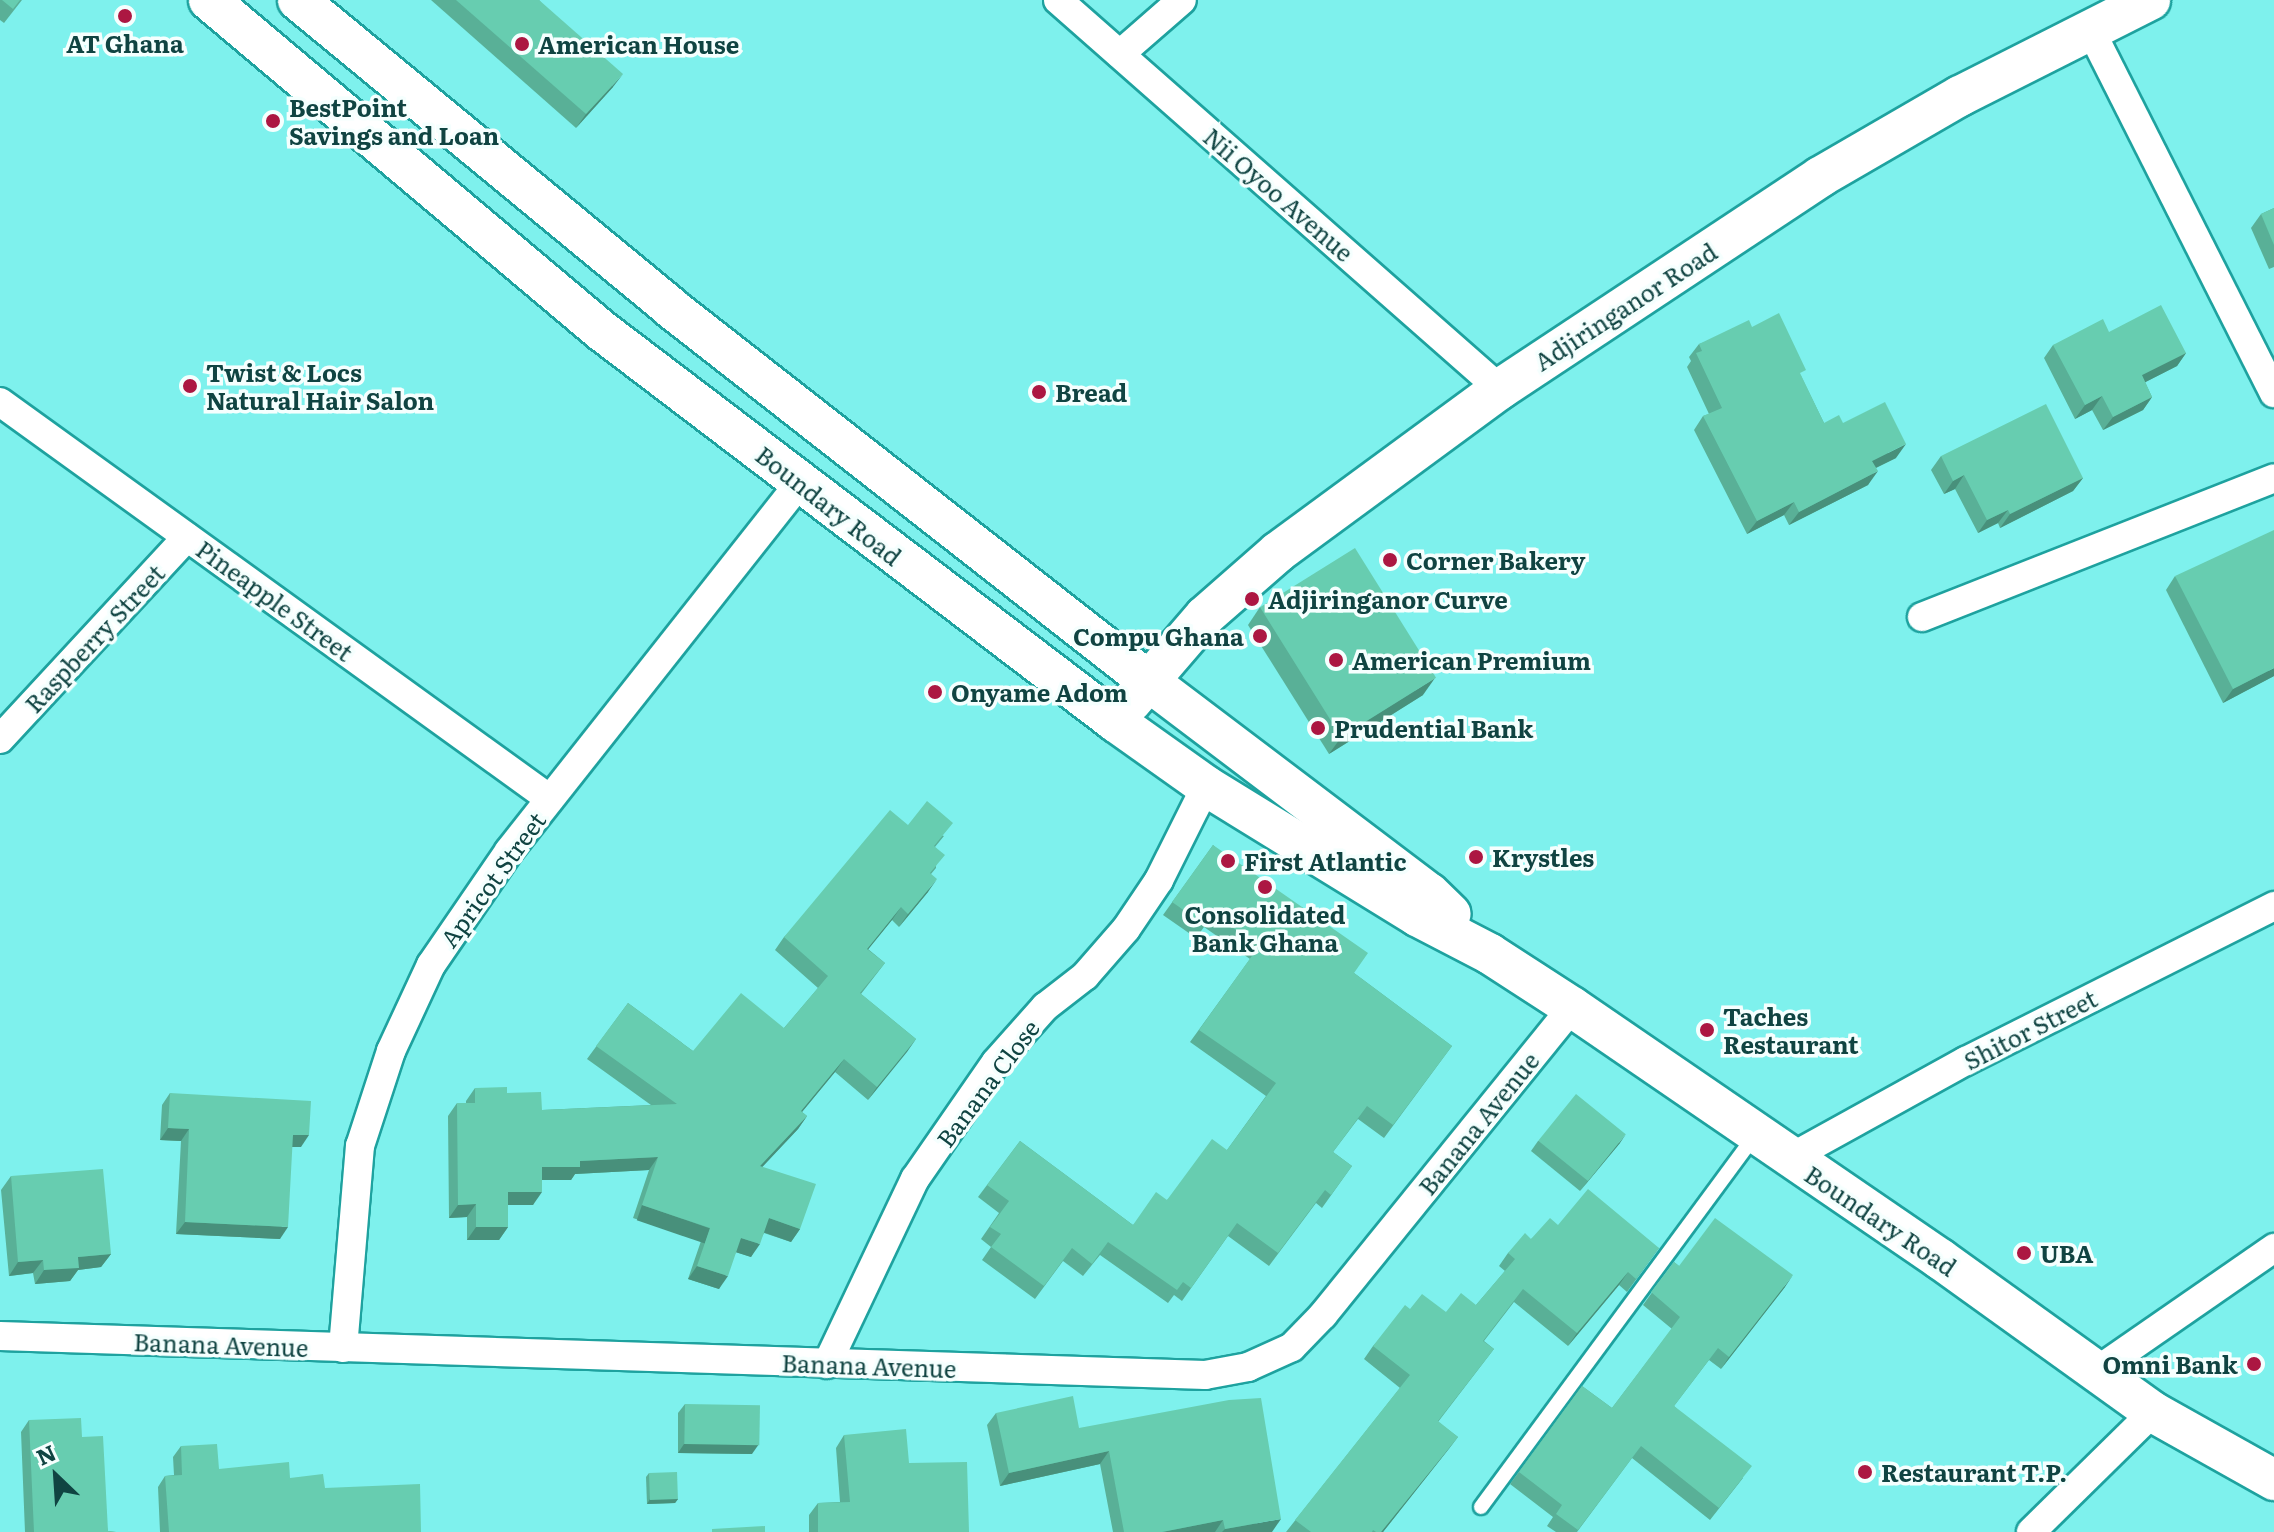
<!DOCTYPE html>
<style>
body{margin:0}
#map{position:relative;width:2274px;height:1532px;overflow:hidden;background:#7ef1ed;font-family:Literata,serif}
div>[style]{position:absolute}
[style*='--x']{left:calc(var(--x)*1px);top:calc(var(--y)*1px);width:calc(var(--w)*1px);rotate:calc(var(--a)*1deg)}
.roads{filter:drop-shadow(2px 0 #1ea29f) drop-shadow(-2px 0 #1ea29f) drop-shadow(0 2px #1ea29f) drop-shadow(0 -2px #1ea29f)}
.lane>*{height:14px;margin:-7px;padding:0 7px;transform-origin:7px;border-radius:7px;background:#fff}
.street>*{height:28px;margin:-14px;padding:0 14px;transform-origin:14px;border-radius:14px;background:#fff}
.secondary>*{height:40px;margin:-20px;padding:0 20px;transform-origin:20px;border-radius:20px;background:#fff}
.wall>*{inset:0;background:#59b097}
.shaded-wall>*{inset:0;background:#48907b;transform-origin:0 0}
.building>*{inset:0;background:#67cdb0;transform-origin:0 0}
.dots>*{width:22px;height:22px;translate:-50% -50%;box-sizing:border-box;border:4px solid #f5fffe;border-radius:50%}
span{translate:-50% -50%;white-space:nowrap;text-align:center;line-height:1.15;-webkit-text-stroke:7px #f5fffe;paint-order:stroke}
.poi-label{font-size:24px;color:#104442;font-weight:700}
.left{translate:0 -50%;text-align:left}
.right{translate:-100% -50%;text-align:right}
.street-label{font-size:24px;color:#104442}
.north{position:absolute;left:16px;top:1436px;width:80px;height:80px;-webkit-text-stroke:6px #f5fffe;paint-order:stroke;rotate:335deg;font-size:22px;font-weight:700;line-height:32px;text-align:center;color:#104442}
.north::after{content:'';display:block;margin:auto;width:28px;height:36px;background:#104442;clip-path:polygon(50% 0,100% 100%,50% 72%,0 100%)}
</style>
<div id="map">
<div class="roads">
<div class="lane">
<i style="--x:1481;--y:1507;--w:463;--a:-53.6"></i>
</div>
<div class="street">
<i style="--x:1058;--y:0;--w:589;--a:41.35"></i>
<i style="--x:2090;--y:29;--w:408;--a:63.2"></i>
<i style="--x:1120;--y:54;--w:82;--a:-41.1"></i>
<i style="--x:0;--y:402;--w:678;--a:35.82"></i>
<i style="--x:1922;--y:617;--w:378;--a:-21.5"></i>
<i style="--x:0;--y:739;--w:275;--a:-47.2"></i>
<i style="--x:1790;--y:1158;--w:201;--a:-28.9"></i>
<i style="--x:1966;--y:1061;--w:345;--a:-26.7"></i>
<i style="--x:0;--y:1336;--w:1206;--a:1.85"></i>
<i style="--x:1205;--y:1375;--w:44;--a:-10.5"></i>
<i style="--x:1248;--y:1367;--w:48;--a:-24.4"></i>
<i style="--x:1292;--y:1347;--w:45;--a:-45.9"></i>
<i style="--x:1323;--y:1315;--w:396;--a:-51"></i>
<i style="--x:343;--y:1348;--w:203;--a:-85.2"></i>
<i style="--x:360;--y:1146;--w:100;--a:-71.9"></i>
<i style="--x:391;--y:1051;--w:95;--a:-65.1"></i>
<i style="--x:431;--y:965;--w:138;--a:-55.6"></i>
<i style="--x:509;--y:851;--w:469;--a:-51.7"></i>
<i style="--x:827;--y:1364;--w:205;--a:-64.6"></i>
<i style="--x:915;--y:1179;--w:142;--a:-55.3"></i>
<i style="--x:996;--y:1062;--w:74;--a:-48.3"></i>
<i style="--x:1045;--y:1007;--w:51;--a:-37.8"></i>
<i style="--x:1085;--y:976;--w:62;--a:-48.9"></i>
<i style="--x:1126;--y:929;--w:59;--a:-56"></i>
<i style="--x:1159;--y:880;--w:105;--a:-63.4"></i>
<i style="--x:2095;--y:1372;--w:218;--a:-34.7"></i>
<i style="--x:2031;--y:1532;--w:171;--a:-44.5"></i>
</div>
<div class="secondary">
<i style="--x:209;--y:0;--w:514;--a:40.11"></i>
<i style="--x:602;--y:331;--w:646;--a:37.26"></i>
<i style="--x:1116;--y:722;--w:110;--a:35.4"></i>
<i style="--x:1206;--y:786;--w:248;--a:31.6"></i>
<i style="--x:1417;--y:916;--w:82;--a:27.5"></i>
<i style="--x:1490;--y:954;--w:98;--a:32.9"></i>
<i style="--x:1572;--y:1007;--w:446;--a:34.4"></i>
<i style="--x:1940;--y:1259;--w:262;--a:35.7"></i>
<i style="--x:2153;--y:1412;--w:139;--a:29.3"></i>
<i style="--x:298;--y:0;--w:484;--a:39.5"></i>
<i style="--x:671;--y:308;--w:604;--a:38.01"></i>
<i style="--x:1147;--y:680;--w:353;--a:37.1"></i>
<i style="--x:1429;--y:893;--w:30;--a:44"></i>
<i style="--x:1131;--y:702;--w:113;--a:-49.3"></i>
<i style="--x:1205;--y:616;--w:97;--a:-41.2"></i>
<i style="--x:1278;--y:552;--w:275;--a:-36.3"></i>
<i style="--x:1500;--y:389;--w:384;--a:-33.5"></i>
<i style="--x:1820;--y:177;--w:162;--a:-30.1"></i>
<i style="--x:1960;--y:96;--w:213;--a:-26.8"></i>
</div>
</div>
<div class="wall">
<i style="clip-path:polygon(0 0,22px 0,4px 23px,0 20px)"></i>
<i style="clip-path:polygon(431px 0,539px 0,613px 87px,576px 128px)"></i>
<i style="clip-path:polygon(2274px 208px,2274px 267px,2269px 269px,2251px 228px,2261px 214px)"></i>
<i style="clip-path:polygon(1752px 327px,1801px 376px,1824px 423px,1843px 423px,1896px 458px,1876px 468px,1868px 485px,1789px 525px,1784px 515px,1747px 534px,1694px 430px,1703px 416px,1709px 414px,1687px 367px,1691px 361px,1689px 357px,1699px 344px)"></i>
<i style="clip-path:polygon(2109px 332px,2186px 353px,2177px 366px,2145px 382px,2152px 397px,2143px 410px,2103px 430px,2092px 410px,2075px 419px,2044px 358px,2053px 345px)"></i>
<i style="clip-path:polygon(1941px 456px,2083px 478px,2073px 491px,2000px 528px,1998px 523px,1978px 533px,1955px 489px,1944px 494px,1931px 470px)"></i>
<i style="clip-path:polygon(2175px 576px,2274px 676px,2223px 703px,2166px 590px)"></i>
<i style="clip-path:polygon(1260px 607px,1423px 695px,1329px 754px,1248px 625px)"></i>
<i style="clip-path:polygon(908px 825px,944px 836px,935px 847px,936px 868px,931px 874px,928px 892px,899px 927px,892px 920px,868px 949px,885px 963px,861px 994px,916px 1039px,868px 1100px,835px 1072px,802px 1112px,807px 1116px,798px 1129px,762px 1167px,800px 1229px,791px 1242px,764px 1233px,751px 1257px,736px 1252px,719px 1289px,688px 1279px,701px 1241px,633px 1218px,649px 1170px,575px 1174px,571px 1180px,542px 1180px,533px 1205px,508px 1205px,508px 1227px,499px 1240px,467px 1240px,467px 1217px,449px 1218px,448px 1116px,457px 1103px,466px 1103px,466px 1101px,475px 1088px,507px 1093px,542px 1110px,651px 1105px,587px 1059px,628px 1003px,693px 1051px,784px 1028px,818px 988px,775px 950px,784px 937px)"></i>
<i style="clip-path:polygon(1213px 845px,1354px 973px,1452px 1046px,1384px 1138px,1358px 1119px,1333px 1152px,1352px 1166px,1322px 1208px,1316px 1203px,1269px 1266px,1228px 1236px,1182px 1301px,1174px 1295px,1168px 1303px,1100px 1255px,1083px 1276px,1063px 1261px,1035px 1299px,982px 1260px,991px 1247px,981px 1239px,999px 1213px,978px 1197px,1020px 1141px,1133px 1225px,1167px 1200px,1227px 1150px,1266px 1096px,1190px 1042px,1250px 959px,1204px 927px,1196px 938px,1163px 915px)"></i>
<i style="clip-path:polygon(170px 1093px,301px 1147px,292px 1147px,280px 1239px,176px 1234px,181px 1141px,160px 1140px,162px 1105px)"></i>
<i style="clip-path:polygon(1538px 1141px,1620px 1143px,1580px 1191px,1531px 1151px)"></i>
<i style="clip-path:polygon(11px 1176px,111px 1254px,101px 1267px,78px 1270px,70px 1281px,35px 1284px,33px 1273px,9px 1276px,1px 1190px)"></i>
<i style="clip-path:polygon(1558px 1225px,1659px 1248px,1627px 1292px,1619px 1285px,1568px 1346px,1514px 1302px,1484px 1341px,1494px 1349px,1438px 1422px,1458px 1437px,1383px 1532px,1286px 1532px,1400px 1388px,1364px 1359px,1373px 1346px,1410px 1309px,1446px 1312px,1476px 1305px,1505px 1271px,1499px 1266px,1508px 1253px,1531px 1239px)"></i>
<i style="clip-path:polygon(1674px 1262px,1679px 1266px,1785px 1287px,1721px 1369px,1709px 1360px,1674px 1406px,1743px 1478px,1710px 1520px,1632px 1458px,1577px 1532px,1556px 1532px,1547px 1526px,1553px 1517px,1510px 1484px,1582px 1386px,1612px 1408px,1672px 1329px,1643px 1305px)"></i>
<i style="clip-path:polygon(685px 1404px,752px 1454px,678px 1453px,678px 1413px)"></i>
<i style="clip-path:polygon(996px 1413px,1079px 1428px,1272px 1532px,1113px 1532px,1100px 1464px,1000px 1486px,987px 1425px)"></i>
<i style="clip-path:polygon(29px 1420px,82px 1437px,108px 1531px,116px 1532px,25px 1532px,21px 1432px)"></i>
<i style="clip-path:polygon(844px 1435px,909px 1463px,969px 1532px,809px 1532px,809px 1515px,818px 1503px,840px 1502px,836px 1448px)"></i>
<i style="clip-path:polygon(181px 1446px,219px 1469px,290px 1478px,325px 1488px,421px 1532px,160px 1532px,158px 1487px,165px 1476px,174px 1475px,173px 1457px)"></i>
<i style="clip-path:polygon(649px 1473px,678px 1499px,675px 1503px,647px 1504px,646px 1477px)"></i>
</div>
<div class="shaded-wall">
<i style="clip-path:polygon(623px 74px,613px 87px,576px 128px,586px 114px)"></i>
<i style="clip-path:polygon(2186px 353px,2177px 366px,2132px 389px,2142px 375px)"></i>
<i style="clip-path:polygon(2102px 396px,2092px 410px,2075px 419px,2085px 405px)"></i>
<i style="clip-path:polygon(2152px 397px,2143px 410px,2103px 430px,2113px 417px)"></i>
<i style="clip-path:polygon(1906px 444px,1896px 458px,1863px 474px,1872px 461px)"></i>
<i style="clip-path:polygon(1878px 471px,1868px 485px,1789px 525px,1799px 512px)"></i>
<i style="clip-path:polygon(1964px 475px,1955px 489px,1944px 494px,1953px 481px)"></i>
<i style="clip-path:polygon(2083px 478px,2073px 491px,2000px 528px,2010px 514px)"></i>
<i style="clip-path:polygon(1794px 502px,1784px 515px,1747px 534px,1757px 521px)"></i>
<i style="clip-path:polygon(2008px 510px,1998px 523px,1978px 533px,1987px 520px)"></i>
<i style="clip-path:polygon(2274px 668px,2274px 676px,2223px 703px,2233px 689px)"></i>
<i style="clip-path:polygon(1435px 678px,1423px 695px,1329px 754px,1342px 736px)"></i>
<i style="clip-path:polygon(937px 879px,928px 892px,899px 927px,908px 914px)"></i>
<i style="clip-path:polygon(901px 907px,892px 920px,858px 962px,867px 949px)"></i>
<i style="clip-path:polygon(916px 1039px,907px 1052px,868px 1100px,877px 1087px)"></i>
<i style="clip-path:polygon(844px 1059px,835px 1072px,792px 1124px,801px 1111px)"></i>
<i style="clip-path:polygon(807px 1116px,798px 1129px,751px 1179px,760px 1166px)"></i>
<i style="clip-path:polygon(168px 1128px,189px 1129px,181px 1141px,160px 1140px)"></i>
<i style="clip-path:polygon(1626px 1134px,1620px 1143px,1580px 1191px,1587px 1182px)"></i>
<i style="clip-path:polygon(293px 1135px,309px 1135px,301px 1147px,285px 1147px)"></i>
<i style="clip-path:polygon(658px 1157px,649px 1170px,575px 1174px,571px 1180px,533px 1180px,542px 1167px,580px 1161px)"></i>
<i style="clip-path:polygon(508px 1192px,542px 1192px,533px 1205px,498px 1205px)"></i>
<i style="clip-path:polygon(476px 1204px,467px 1217px,449px 1218px,458px 1205px)"></i>
<i style="left:642px;top:1205px;width:72px;height:16px;rotate:19deg"></i>
<i style="clip-path:polygon(769px 1218px,800px 1229px,791px 1242px,760px 1231px)"></i>
<i style="clip-path:polygon(185px 1222px,288px 1227px,280px 1239px,176px 1234px)"></i>
<i style="clip-path:polygon(476px 1227px,508px 1227px,499px 1240px,467px 1240px)"></i>
<i style="clip-path:polygon(741px 1238px,760px 1244px,751px 1257px,732px 1251px)"></i>
<i style="clip-path:polygon(111px 1254px,101px 1267px,78px 1270px,70px 1281px,35px 1284px,44px 1270px,78px 1257px)"></i>
<i style="clip-path:polygon(43px 1260px,33px 1273px,9px 1276px,18px 1262px)"></i>
<i style="clip-path:polygon(697px 1266px,728px 1276px,719px 1289px,688px 1279px)"></i>
<i style="clip-path:polygon(1628px 1272px,1619px 1285px,1568px 1346px,1577px 1333px)"></i>
<i style="clip-path:polygon(1793px 1275px,1785px 1287px,1721px 1369px,1729px 1357px)"></i>
<i style="clip-path:polygon(1458px 1437px,1448px 1450px,1383px 1532px,1381px 1532px)"></i>
<i style="clip-path:polygon(684px 1444px,759px 1444px,752px 1454px,678px 1453px)"></i>
<i style="clip-path:polygon(1109px 1451px,1100px 1464px,1000px 1486px,1009px 1473px)"></i>
<i style="clip-path:polygon(650px 1499px,678px 1499px,675px 1503px,647px 1504px)"></i>
<i style="clip-path:polygon(1281px 1519px,1272px 1532px,1222px 1532px,1225px 1529px)"></i>
<i style="clip-path:polygon(1223px 1520px,1215px 1532px,1162px 1532px)"></i>
</div>
<div class="building">
<i style="clip-path:polygon(2px 0,20px 0,13px 9px)"></i>
<i style="clip-path:polygon(456px 0,539px 0,623px 74px,586px 114px)"></i>
<i style="clip-path:polygon(2274px 208px,2274px 245px,2261px 214px)"></i>
<i style="clip-path:polygon(2161px 305px,2186px 353px,2142px 375px,2152px 397px,2113px 417px,2102px 396px,2085px 405px,2053px 345px,2103px 319px,2109px 332px)"></i>
<i style="clip-path:polygon(1779px 313px,1806px 370px,1800px 373px,1824px 423px,1839px 415px,1843px 423px,1885px 402px,1906px 444px,1872px 461px,1878px 471px,1799px 512px,1794px 502px,1757px 521px,1703px 416px,1722px 408px,1696px 353px,1702px 351px,1699px 344px,1749px 320px,1752px 327px)"></i>
<i style="clip-path:polygon(2046px 404px,2083px 478px,2010px 514px,2008px 510px,1987px 520px,1964px 475px,1953px 481px,1941px 456px)"></i>
<i style="clip-path:polygon(2274px 530px,2274px 668px,2233px 689px,2175px 576px)"></i>
<i style="left:1355px;top:548px;width:153px;height:112px;rotate:58deg"></i>
<i style="clip-path:polygon(927px 801px,953px 823px,934px 846px,945px 855px,930px 873px,937px 879px,908px 914px,901px 907px,867px 949px,885px 963px,860px 993px,916px 1039px,877px 1087px,844px 1059px,801px 1111px,807px 1116px,760px 1166px,816px 1184px,800px 1229px,769px 1218px,760px 1244px,741px 1238px,728px 1276px,697px 1266px,710px 1228px,642px 1205px,658px 1157px,580px 1161px,580px 1167px,542px 1167px,542px 1192px,508px 1192px,508px 1227px,476px 1227px,476px 1204px,458px 1205px,457px 1103px,475px 1103px,475px 1088px,507px 1087px,507px 1093px,541px 1092px,542px 1110px,677px 1104px,596px 1046px,628px 1003px,693px 1051px,741px 993px,784px 1028px,828px 976px,784px 937px,890px 810px,908px 825px)"></i>
<i style="clip-path:polygon(1213px 845px,1368px 953px,1354px 973px,1452px 1046px,1393px 1125px,1367px 1106px,1333px 1152px,1352px 1166px,1331px 1195px,1325px 1190px,1278px 1253px,1237px 1223px,1191px 1288px,1183px 1282px,1177px 1290px,1108px 1242px,1092px 1264px,1072px 1248px,1044px 1286px,991px 1247px,1001px 1234px,990px 1227px,1009px 1201px,987px 1185px,1020px 1141px,1133px 1225px,1156px 1192px,1167px 1200px,1212px 1139px,1227px 1150px,1276px 1083px,1199px 1030px,1259px 946px,1213px 914px,1205px 925px,1172px 902px)"></i>
<i style="clip-path:polygon(170px 1093px,311px 1101px,309px 1135px,293px 1135px,288px 1227px,185px 1222px,189px 1129px,168px 1128px)"></i>
<i style="left:1576px;top:1094px;width:64px;height:60px;rotate:39deg"></i>
<i style="clip-path:polygon(103px 1169px,111px 1254px,78px 1257px,79px 1268px,44px 1270px,43px 1260px,18px 1262px,11px 1176px)"></i>
<i style="clip-path:polygon(1588px 1189px,1659px 1248px,1636px 1279px,1628px 1272px,1577px 1333px,1523px 1289px,1483px 1341px,1494px 1349px,1438px 1421px,1458px 1437px,1381px 1532px,1376px 1532px,1373px 1530px,1372px 1532px,1311px 1532px,1295px 1520px,1410px 1375px,1373px 1346px,1405px 1305px,1410px 1309px,1422px 1294px,1446px 1312px,1461px 1293px,1476px 1305px,1515px 1259px,1508px 1253px,1525px 1233px,1531px 1239px,1550px 1218px,1558px 1225px)"></i>
<i style="clip-path:polygon(1715px 1218px,1793px 1275px,1729px 1357px,1718px 1348px,1674px 1406px,1752px 1466px,1719px 1508px,1641px 1446px,1578px 1530px,1556px 1514px,1562px 1505px,1519px 1472px,1582px 1386px,1612px 1408px,1680px 1317px,1651px 1292px,1674px 1262px,1679px 1266px)"></i>
<i style="clip-path:polygon(1073px 1396px,1079px 1428px,1229px 1400px,1261px 1398px,1281px 1519px,1225px 1529px,1223px 1520px,1162px 1532px,1124px 1532px,1109px 1451px,1009px 1473px,996px 1413px)"></i>
<i style="left:685px;top:1404px;width:75px;height:40px;rotate:1deg"></i>
<i style="clip-path:polygon(81px 1418px,82px 1437px,103px 1436px,108px 1531px,116px 1532px,34px 1532px,29px 1420px)"></i>
<i style="clip-path:polygon(906px 1429px,909px 1463px,967px 1462px,969px 1532px,818px 1532px,818px 1503px,850px 1502px,844px 1435px)"></i>
<i style="clip-path:polygon(217px 1444px,219px 1469px,289px 1462px,290px 1478px,323px 1474px,325px 1488px,420px 1484px,421px 1532px,169px 1532px,165px 1476px,182px 1475px,181px 1446px)"></i>
<i style="left:677px;top:1472px;width:27px;height:28px;rotate:88deg"></i>
<i style="clip-path:polygon(765px 1526px,765px 1532px,712px 1532px,712px 1529px)"></i>
</div>
<div class="dots">
<i style="left:125px;top:16px;background:#ac1742"></i>
<i style="left:522px;top:44px;background:#ac1742"></i>
<i style="left:273px;top:121px;background:#ac1742"></i>
<i style="left:190px;top:386px;background:#ac1742"></i>
<i style="left:1039px;top:392px;background:#ac1742"></i>
<i style="left:1390px;top:560px;background:#ac1742"></i>
<i style="left:1252px;top:599px;background:#ac1742"></i>
<i style="left:1260px;top:636px;background:#ac1742"></i>
<i style="left:1336px;top:660px;background:#ac1742"></i>
<i style="left:935px;top:692px;background:#ac1742"></i>
<i style="left:1318px;top:728px;background:#ac1742"></i>
<i style="left:1476px;top:857px;background:#ac1742"></i>
<i style="left:1228px;top:861px;background:#ac1742"></i>
<i style="left:1265px;top:887px;background:#ac1742"></i>
<i style="left:1707px;top:1030px;background:#ac1742"></i>
<i style="left:2024px;top:1253px;background:#ac1742"></i>
<i style="left:2254px;top:1364px;background:#ac1742"></i>
<i style="left:1865px;top:1472px;background:#ac1742"></i>
</div>
<div class="poi-label">
<span style="left:125px;top:43px">AT Ghana</span>
<span class="left" style="left:538px;top:44px">American House</span>
<span class="left" style="left:289px;top:121px">BestPoint<br>Savings and Loan</span>
<span class="left" style="left:206px;top:386px">Twist &amp; Locs<br>Natural Hair Salon</span>
<span class="left" style="left:1055px;top:392px">Bread</span>
<span class="left" style="left:1406px;top:560px">Corner Bakery</span>
<span class="left" style="left:1268px;top:599px">Adjiringanor Curve</span>
<span class="right" style="left:1244px;top:636px">Compu Ghana</span>
<span class="left" style="left:1352px;top:660px">American Premium</span>
<span class="left" style="left:951px;top:692px">Onyame Adom</span>
<span class="left" style="left:1334px;top:728px">Prudential Bank</span>
<span class="left" style="left:1492px;top:857px">Krystles</span>
<span class="left" style="left:1244px;top:861px">First Atlantic</span>
<span style="left:1265px;top:928px">Consolidated<br>Bank Ghana</span>
<span class="left" style="left:1723px;top:1030px">Taches<br>Restaurant</span>
<span class="left" style="left:2040px;top:1253px">UBA</span>
<span class="right" style="left:2238px;top:1364px">Omni Bank</span>
<span class="left" style="left:1881px;top:1472px">Restaurant T.P.</span>
</div>
<div class="street-label">
<span style="left:1279px;top:194px;rotate:41deg">Nii Oyoo Avenue</span>
<span style="left:1625px;top:306px;rotate:-33deg">Adjiringanor Road</span>
<span style="left:829px;top:505px;rotate:38deg">Boundary Road</span>
<span style="left:275px;top:600px;rotate:36deg">Pineapple Street</span>
<span style="left:94px;top:638px;rotate:-47deg">Raspberry Street</span>
<span style="left:492px;top:879px;rotate:-54deg">Apricot Street</span>
<span style="left:2030px;top:1029px;rotate:-27deg">Shitor Street</span>
<span style="left:987px;top:1083px;rotate:-53deg">Banana Close</span>
<span style="left:1478px;top:1123px;rotate:-51deg">Banana Avenue</span>
<span style="left:1881px;top:1220px;rotate:34deg">Boundary Road</span>
<span style="left:221px;top:1344px;rotate:2deg">Banana Avenue</span>
<span style="left:869px;top:1365px;rotate:2deg">Banana Avenue</span>
</div>
<div class="north">N</div>
</div>
